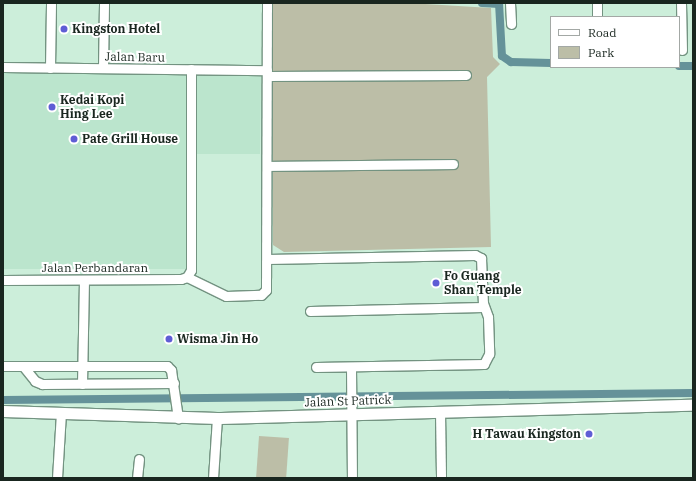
<!DOCTYPE html>
<style>
body{margin:0}
#map{position:relative;width:696px;height:481px;overflow:hidden;background:#cceeda;font-family:"IBM Plex Serif",serif}
div>[style]{position:absolute}
[style*='--x']{left:calc(var(--x)*1px);top:calc(var(--y)*1px);width:calc(var(--w)*1px);rotate:calc(var(--a)*1deg)}
.built>*{inset:0;background:#bbe5cd}
.green>*{inset:0;background:#bcbea7;transform-origin:0 0}
.canal>*{height:8px;margin:-4px;padding:0 4px;transform-origin:4px;border-radius:4px;background:#659299}
.roads{filter:drop-shadow(1px 0 #739381) drop-shadow(-1px 0 #739381) drop-shadow(0 1px #739381) drop-shadow(0 -1px #739381)}
.minor>*{height:9px;margin:-4.5px;padding:0 4.5px;transform-origin:4.5px;border-radius:4.5px;background:#fff}
.tertiary>*{height:11px;margin:-5.5px;padding:0 5.5px;transform-origin:5.5px;border-radius:5.5px;background:#fff}
.dots>*{width:11px;height:11px;translate:-50% -50%;box-sizing:border-box;border:2px solid #fff;border-radius:50%}
span{translate:-50% -50%;white-space:nowrap;text-align:center;line-height:1.15;-webkit-text-stroke:4px #fff;paint-order:stroke}
.poi-label{font-size:12px;color:#19261f;font-weight:700}
.left{translate:0 -50%;text-align:left}
.right{translate:-100% -50%;text-align:right}
.street-label{font-size:12px;color:#19261f}
.frame{position:absolute;inset:0;border:4px solid #19261f;pointer-events:none}
.legend{position:absolute;left:550px;top:16px;width:130px;height:52px;box-sizing:border-box;background:#fff;border:1px solid #a3a8a5;margin:0;padding:5px 7px;list-style:none;font-size:12px;color:#19261f}
.legend li{display:flex;align-items:center;gap:8px;height:20px}
.legend b{width:20px;border:1px solid #a3a8a5}
</style>
<div id="map">
<div class="built">
<i style="clip-path:polygon(3px 72px,261px 75px,260px 154px,196px 154px,196px 269px,3px 269px)"></i>
</div>
<div class="green">
<i style="clip-path:polygon(273px 3px,409px 3px,491px 8px,493px 57px,500px 64px,487px 77px,491px 247px,284px 252px,273px 245px)"></i>
<i style="left:259px;top:436px;width:30px;height:42px;rotate:4deg"></i>
</div>
<div class="canal">
<i style="--x:482;--y:3;--w:17;--a:3"></i>
<i style="--x:499;--y:3;--w:53;--a:86.8"></i>
<i style="--x:502;--y:56;--w:11;--a:34"></i>
<i style="--x:511;--y:62;--w:40;--a:1.4"></i>
<i style="--x:679;--y:66;--w:14;--a:0"></i>
<i style="--x:3;--y:400;--w:690;--a:-0.58"></i>
</div>
<div class="roads">
<div class="minor">
<i style="--x:510;--y:3;--w:21;--a:87"></i>
<i style="--x:597;--y:3;--w:14;--a:90"></i>
<i style="--x:681;--y:3;--w:47;--a:88.8"></i>
<i style="--x:3;--y:67;--w:264;--a:0.7"></i>
<i style="--x:50;--y:68;--w:65;--a:-89.1"></i>
<i style="--x:103;--y:68;--w:65;--a:-89.1"></i>
<i style="--x:267;--y:76;--w:199;--a:-0.3"></i>
<i style="--x:267;--y:166;--w:186;--a:-0.6"></i>
<i style="--x:267;--y:259;--w:208;--a:-1.1"></i>
<i style="--x:475;--y:255;--w:7;--a:27"></i>
<i style="--x:481;--y:258;--w:45;--a:87.5"></i>
<i style="--x:483;--y:303;--w:15;--a:70"></i>
<i style="--x:488;--y:317;--w:37;--a:88"></i>
<i style="--x:489;--y:354;--w:11;--a:117"></i>
<i style="--x:484;--y:364;--w:168;--a:179"></i>
<i style="--x:187;--y:277;--w:43;--a:26"></i>
<i style="--x:226;--y:296;--w:35;--a:-2"></i>
<i style="--x:261;--y:295;--w:7;--a:-45"></i>
<i style="--x:266;--y:290;--w:287;--a:-89.8"></i>
<i style="--x:187;--y:277;--w:8;--a:-60"></i>
<i style="--x:191;--y:270;--w:201;--a:-90"></i>
<i style="--x:3;--y:280;--w:178;--a:-0.3"></i>
<i style="--x:181;--y:279;--w:6;--a:-18"></i>
<i style="--x:310;--y:311;--w:173;--a:-1.3"></i>
<i style="--x:3;--y:366;--w:164;--a:0"></i>
<i style="--x:167;--y:366;--w:6;--a:45"></i>
<i style="--x:171;--y:370;--w:49;--a:81.7"></i>
<i style="--x:23;--y:366;--w:19;--a:51"></i>
<i style="--x:35;--y:381;--w:8;--a:23"></i>
<i style="--x:42;--y:384;--w:132;--a:-0.4"></i>
<i style="--x:351;--y:367;--w:111;--a:89.5"></i>
<i style="--x:82;--y:384;--w:104;--a:-88.9"></i>
<i style="--x:440;--y:412;--w:66;--a:89.1"></i>
<i style="--x:57;--y:478;--w:65;--a:-86.5"></i>
<i style="--x:137;--y:478;--w:19;--a:-84"></i>
<i style="--x:213;--y:478;--w:60;--a:-86.2"></i>
</div>
<div class="tertiary">
<i style="--x:3;--y:411;--w:214;--a:1.9"></i>
<i style="--x:217;--y:418;--w:476;--a:-1.6"></i>
</div>
</div>
<div class="dots">
<i style="left:64px;top:29px;background:#5f5dd5"></i>
<i style="left:52px;top:107px;background:#5f5dd5"></i>
<i style="left:74px;top:139px;background:#5f5dd5"></i>
<i style="left:436px;top:283px;background:#5f5dd5"></i>
<i style="left:169px;top:339px;background:#5f5dd5"></i>
<i style="left:589px;top:434px;background:#5f5dd5"></i>
</div>
<div class="poi-label">
<span class="left" style="left:72px;top:29px">Kingston Hotel</span>
<span class="left" style="left:60px;top:107px">Kedai Kopi<br>Hing Lee</span>
<span class="left" style="left:82px;top:139px">Pate Grill House</span>
<span class="left" style="left:444px;top:283px">Fo Guang<br>Shan Temple</span>
<span class="left" style="left:177px;top:339px">Wisma Jin Ho</span>
<span class="right" style="left:581px;top:434px">H Tawau Kingston</span>
</div>
<div class="street-label">
<span style="left:135px;top:57px;rotate:1deg">Jalan Baru</span>
<span style="left:95px;top:268px">Jalan Perbandaran</span>
<span style="left:348px;top:401px;rotate:-2deg">Jalan St Patrick</span>
</div>
<div class="frame"></div>
<ul class="legend">
<li><b style="height:5px;background:#fff"></b>Road</li>
<li><b style="height:11px;background:#bcbea7"></b>Park</li>
</ul>
</div>
